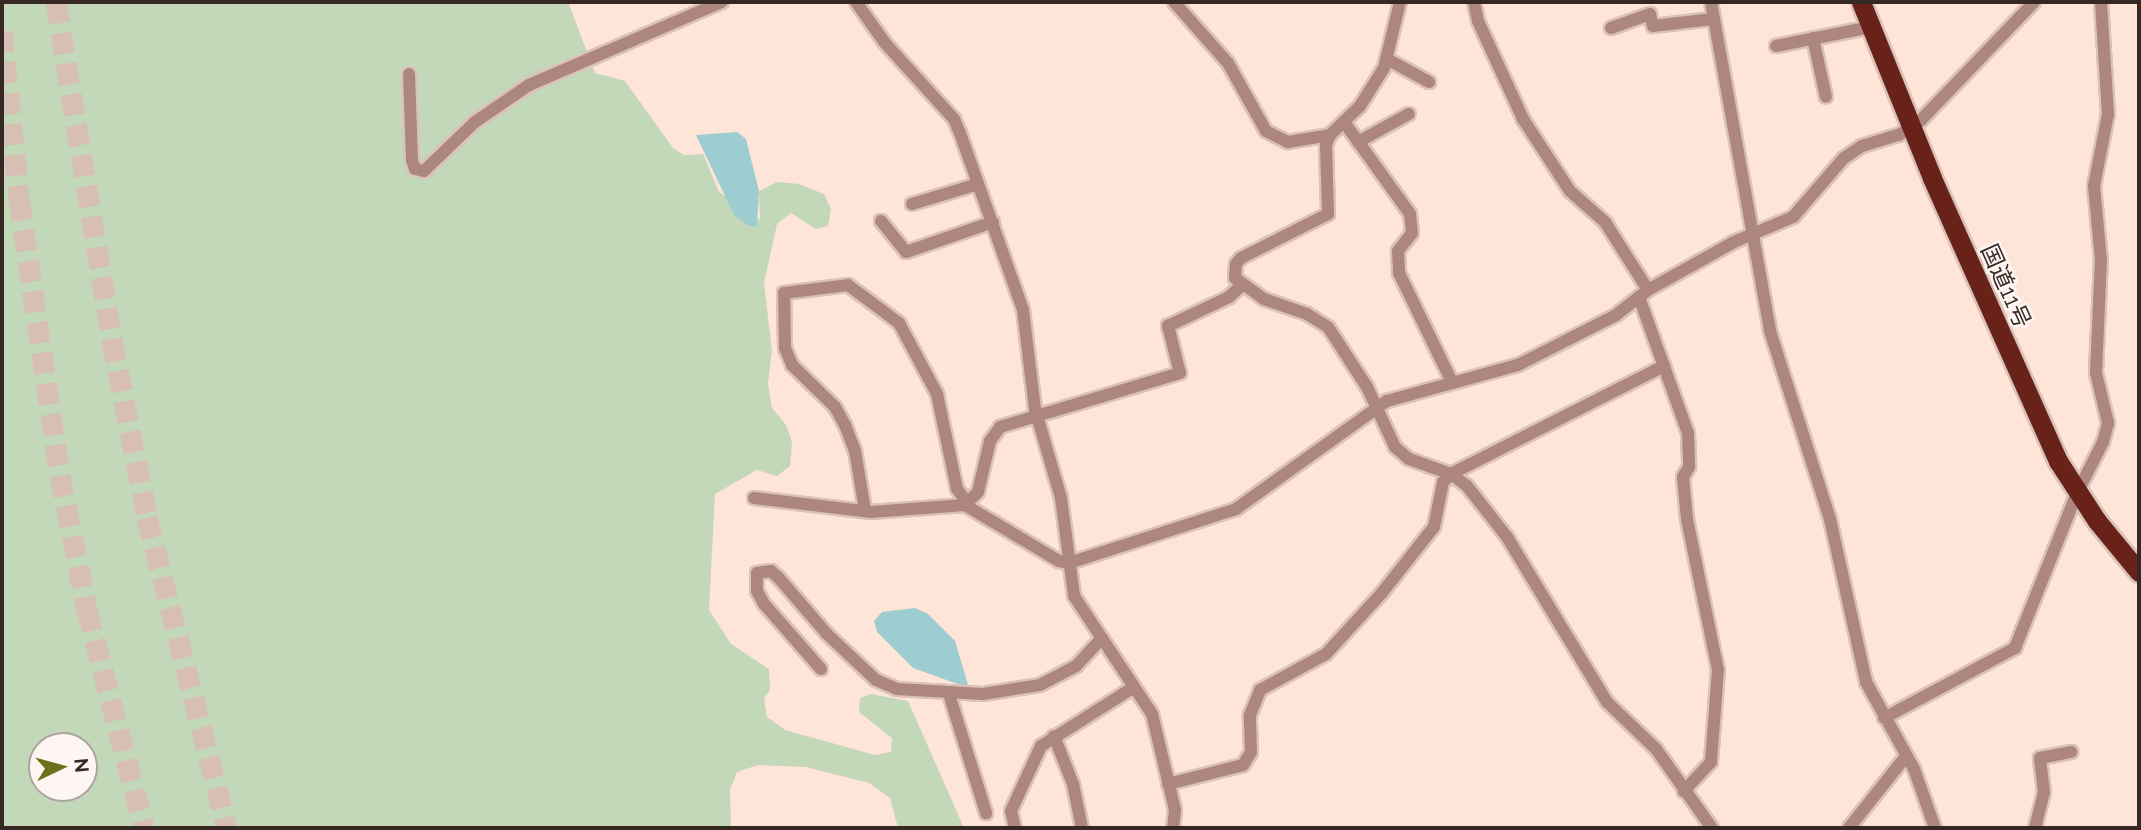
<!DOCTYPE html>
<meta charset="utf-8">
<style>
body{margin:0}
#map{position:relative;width:2141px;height:830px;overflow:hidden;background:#ffe4d8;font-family:Raleway,"Noto Sans JP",sans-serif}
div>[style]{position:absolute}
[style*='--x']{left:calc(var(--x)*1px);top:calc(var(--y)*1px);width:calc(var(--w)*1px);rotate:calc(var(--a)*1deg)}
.green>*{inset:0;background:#c2d8b8}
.water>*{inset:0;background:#9ecdd1}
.motorway-tunnel>*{height:21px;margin-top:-10.5px;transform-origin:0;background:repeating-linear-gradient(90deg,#d7bfb4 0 21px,transparent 0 31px)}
.roads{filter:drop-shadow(2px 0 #dbc2b8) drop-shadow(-2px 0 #dbc2b8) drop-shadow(0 2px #dbc2b8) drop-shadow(0 -2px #dbc2b8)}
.minor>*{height:12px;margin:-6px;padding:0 6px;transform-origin:6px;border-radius:6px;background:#ad8680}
.trunk>*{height:19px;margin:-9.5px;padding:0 9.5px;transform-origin:9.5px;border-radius:9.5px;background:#68221a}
span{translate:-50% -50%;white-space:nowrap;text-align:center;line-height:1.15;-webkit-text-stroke:5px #fdf6f3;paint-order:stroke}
.street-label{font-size:23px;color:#362924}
.frame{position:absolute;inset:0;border:4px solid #362924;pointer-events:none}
.north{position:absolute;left:28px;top:732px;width:70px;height:70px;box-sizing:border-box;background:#fdf6f3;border:2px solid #ada4a0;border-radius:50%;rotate:85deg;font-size:19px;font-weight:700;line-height:28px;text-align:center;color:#362924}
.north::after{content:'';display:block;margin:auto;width:24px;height:32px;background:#6c7219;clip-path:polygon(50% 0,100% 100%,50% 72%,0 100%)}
</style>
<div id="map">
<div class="green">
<i style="clip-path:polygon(evenodd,2px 2px,568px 2px,595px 73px,625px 81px,673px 148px,684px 155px,703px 154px,719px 192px,760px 220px,759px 191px,777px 182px,799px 184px,824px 194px,831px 209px,828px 226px,816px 229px,791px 213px,777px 224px,764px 283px,772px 351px,768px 383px,772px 408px,786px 425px,792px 442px,790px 466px,777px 476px,757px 470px,715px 494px,709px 610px,731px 644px,769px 669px,770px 690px,764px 698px,767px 717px,785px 730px,875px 755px,891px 752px,892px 738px,859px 712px,860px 698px,871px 694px,908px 701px,964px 828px,898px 828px,890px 798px,869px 783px,806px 767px,758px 765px,737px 772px,730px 790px,731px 828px,2px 828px,2px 2px,42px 746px,84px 746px,84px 788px,42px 788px,42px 746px)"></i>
</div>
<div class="water">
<i style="clip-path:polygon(737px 132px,746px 139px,759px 191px,757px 226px,749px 226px,734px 215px,696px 135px)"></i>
<i style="clip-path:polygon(915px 608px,928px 614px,955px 641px,969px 688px,913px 668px,877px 632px,874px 621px,882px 612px)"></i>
</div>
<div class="motorway-tunnel">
<i style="--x:56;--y:2;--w:343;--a:80.6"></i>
<i style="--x:112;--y:340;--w:180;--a:78.8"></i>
<i style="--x:147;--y:517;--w:321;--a:75.6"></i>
<i style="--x:2;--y:31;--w:169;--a:84.2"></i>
<i style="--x:19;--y:199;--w:279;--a:81.6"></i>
<i style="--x:60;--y:475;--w:138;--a:78.7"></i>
<i style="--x:87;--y:610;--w:225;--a:75.3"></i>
</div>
<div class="roads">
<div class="minor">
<i style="--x:856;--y:2;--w:50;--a:54.7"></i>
<i style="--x:885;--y:43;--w:103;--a:47.8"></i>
<i style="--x:954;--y:119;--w:15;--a:67"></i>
<i style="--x:960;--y:133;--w:188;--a:70.4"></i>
<i style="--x:1023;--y:310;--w:100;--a:83.1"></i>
<i style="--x:1035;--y:409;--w:93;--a:73.7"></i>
<i style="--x:1061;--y:498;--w:99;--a:82.4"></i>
<i style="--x:1074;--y:596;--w:141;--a:56.5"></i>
<i style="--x:1152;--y:714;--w:99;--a:76.5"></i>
<i style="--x:1175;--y:810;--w:18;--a:96"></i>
<i style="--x:1174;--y:2;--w:81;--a:48.5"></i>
<i style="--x:1228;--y:63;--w:78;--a:60.8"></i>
<i style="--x:1266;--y:131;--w:25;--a:27"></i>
<i style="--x:1288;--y:142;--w:43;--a:-9.5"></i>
<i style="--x:1400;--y:2;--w:68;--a:103.6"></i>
<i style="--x:1384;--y:68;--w:45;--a:122.3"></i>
<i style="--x:1360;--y:106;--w:42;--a:136"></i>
<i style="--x:1330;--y:135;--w:11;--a:112"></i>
<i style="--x:1326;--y:145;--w:69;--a:88.3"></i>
<i style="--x:1328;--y:214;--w:97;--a:153.2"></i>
<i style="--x:1241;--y:258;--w:8;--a:130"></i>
<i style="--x:1236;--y:264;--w:14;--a:94"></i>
<i style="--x:1235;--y:278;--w:36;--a:36"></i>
<i style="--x:1264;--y:299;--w:46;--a:19.2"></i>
<i style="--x:1307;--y:314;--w:25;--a:32"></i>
<i style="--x:1328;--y:327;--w:72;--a:57"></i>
<i style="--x:1367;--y:387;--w:66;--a:65"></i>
<i style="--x:1395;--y:447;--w:18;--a:41"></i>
<i style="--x:1409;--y:459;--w:45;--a:19.7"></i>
<i style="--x:1451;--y:474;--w:20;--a:37"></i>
<i style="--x:1467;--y:486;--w:65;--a:51.9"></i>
<i style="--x:1507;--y:537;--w:193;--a:58.8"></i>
<i style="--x:1607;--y:702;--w:68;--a:43.8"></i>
<i style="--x:1656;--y:749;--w:97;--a:54.7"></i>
<i style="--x:1474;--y:2;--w:19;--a:78"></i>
<i style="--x:1478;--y:21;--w:108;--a:65.3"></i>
<i style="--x:1523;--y:119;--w:86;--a:56.9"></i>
<i style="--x:1570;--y:191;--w:47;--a:41.5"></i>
<i style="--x:1605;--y:222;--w:80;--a:57.7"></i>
<i style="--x:1711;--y:2;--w:334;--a:79.8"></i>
<i style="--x:1770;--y:331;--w:197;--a:72.3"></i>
<i style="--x:1830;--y:519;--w:167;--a:77.5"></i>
<i style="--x:1866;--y:682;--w:99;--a:61.1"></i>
<i style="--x:1914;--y:769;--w:63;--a:70.4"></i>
<i style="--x:1611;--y:28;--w:41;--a:-19.7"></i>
<i style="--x:1650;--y:14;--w:12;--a:76"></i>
<i style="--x:1653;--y:26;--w:60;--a:-6.7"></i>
<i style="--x:1813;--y:38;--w:60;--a:77.6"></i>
<i style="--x:1776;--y:46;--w:97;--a:-11.3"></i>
<i style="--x:1387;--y:59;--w:48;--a:28.7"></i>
<i style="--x:409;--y:74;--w:86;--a:88"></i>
<i style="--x:412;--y:160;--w:9;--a:72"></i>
<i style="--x:415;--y:169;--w:9;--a:13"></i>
<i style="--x:424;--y:171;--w:71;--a:-43.9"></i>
<i style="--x:475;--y:122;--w:65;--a:-34.4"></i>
<i style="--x:529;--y:85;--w:210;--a:-23.3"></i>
<i style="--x:1344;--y:122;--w:113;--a:54.3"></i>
<i style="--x:1410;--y:214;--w:19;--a:84"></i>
<i style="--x:1412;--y:233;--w:23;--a:128"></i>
<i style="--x:1398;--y:251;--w:22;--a:87"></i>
<i style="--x:1399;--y:273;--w:121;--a:64.1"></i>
<i style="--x:1358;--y:142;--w:58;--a:-28.8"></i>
<i style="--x:912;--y:204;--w:69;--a:-16.9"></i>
<i style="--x:881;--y:221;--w:40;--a:51"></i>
<i style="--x:906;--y:252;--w:92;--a:-19"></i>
<i style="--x:1639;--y:297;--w:145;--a:70.2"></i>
<i style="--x:1688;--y:433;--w:34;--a:88"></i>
<i style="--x:1689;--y:467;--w:12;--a:121"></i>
<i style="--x:1683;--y:477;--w:42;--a:84.6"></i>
<i style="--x:1687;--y:519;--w:154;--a:78.4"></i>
<i style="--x:1718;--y:670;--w:92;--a:94.4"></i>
<i style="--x:1711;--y:762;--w:40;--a:133"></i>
<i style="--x:754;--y:498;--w:118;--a:6.8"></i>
<i style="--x:871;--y:512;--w:94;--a:-4.3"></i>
<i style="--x:965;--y:505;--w:109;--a:30.8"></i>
<i style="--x:1059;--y:561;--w:10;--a:11"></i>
<i style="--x:1069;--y:563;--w:176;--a:-17.9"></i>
<i style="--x:1236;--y:509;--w:186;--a:-35.6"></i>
<i style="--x:1387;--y:401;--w:136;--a:-15.4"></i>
<i style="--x:1518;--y:365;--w:110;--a:-27"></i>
<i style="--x:1616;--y:315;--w:41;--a:-38"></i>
<i style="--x:1648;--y:290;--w:98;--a:-29.2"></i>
<i style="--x:1734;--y:242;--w:64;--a:-23"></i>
<i style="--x:1793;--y:217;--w:78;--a:-49.2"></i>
<i style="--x:1844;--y:158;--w:22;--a:-34"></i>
<i style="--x:1862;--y:146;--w:39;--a:-17"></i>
<i style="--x:1899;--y:135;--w:27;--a:-34"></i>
<i style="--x:1921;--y:120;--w:163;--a:-46.2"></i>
<i style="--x:965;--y:505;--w:18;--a:-45"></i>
<i style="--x:978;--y:492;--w:52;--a:-76.8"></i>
<i style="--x:990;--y:441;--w:17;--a:-54"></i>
<i style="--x:1000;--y:427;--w:188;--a:-16.7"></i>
<i style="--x:1180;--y:373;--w:49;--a:-104.3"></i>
<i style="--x:1168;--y:326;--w:68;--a:-25.4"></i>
<i style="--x:1229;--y:297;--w:16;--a:-43"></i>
<i style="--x:865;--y:510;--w:60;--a:-99.6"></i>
<i style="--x:855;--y:451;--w:28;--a:-111"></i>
<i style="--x:845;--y:425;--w:21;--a:-119"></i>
<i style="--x:835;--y:407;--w:60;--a:-135.7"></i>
<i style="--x:792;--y:365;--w:18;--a:-112"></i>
<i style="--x:785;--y:348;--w:55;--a:-91"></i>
<i style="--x:784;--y:293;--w:64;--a:-7.1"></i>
<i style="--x:848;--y:285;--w:64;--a:36.7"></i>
<i style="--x:899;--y:323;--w:81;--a:61.8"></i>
<i style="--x:937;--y:394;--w:97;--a:78.1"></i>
<i style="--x:957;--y:489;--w:15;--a:53"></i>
<i style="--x:821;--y:669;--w:86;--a:-131.2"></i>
<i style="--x:764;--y:604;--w:15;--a:-118"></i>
<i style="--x:757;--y:591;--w:18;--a:-90"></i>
<i style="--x:757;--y:573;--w:14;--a:-8"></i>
<i style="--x:771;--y:571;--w:9;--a:41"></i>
<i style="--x:778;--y:577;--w:75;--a:49.3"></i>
<i style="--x:827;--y:634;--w:67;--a:43.2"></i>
<i style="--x:876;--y:680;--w:23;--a:23"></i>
<i style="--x:897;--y:689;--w:86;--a:3.3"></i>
<i style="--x:983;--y:694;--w:58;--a:-9"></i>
<i style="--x:1040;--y:685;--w:41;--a:-27.8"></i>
<i style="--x:1076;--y:666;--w:38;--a:-47"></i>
<i style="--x:949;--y:694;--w:125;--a:72.7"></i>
<i style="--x:1884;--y:718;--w:149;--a:-28.1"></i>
<i style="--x:2015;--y:648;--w:167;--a:-68.2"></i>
<i style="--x:2077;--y:493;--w:57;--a:-63"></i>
<i style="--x:2103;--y:442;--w:20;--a:-75"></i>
<i style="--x:2108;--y:423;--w:51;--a:-103.5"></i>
<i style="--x:2096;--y:373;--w:113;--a:-87.5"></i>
<i style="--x:2101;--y:260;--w:74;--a:-95.4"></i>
<i style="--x:2094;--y:186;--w:73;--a:-79"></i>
<i style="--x:2108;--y:114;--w:112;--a:-93.6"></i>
<i style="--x:1054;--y:736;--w:52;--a:68.4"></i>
<i style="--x:1073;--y:784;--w:45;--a:78.4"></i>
<i style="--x:1168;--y:784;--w:77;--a:-14.2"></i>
<i style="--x:1243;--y:765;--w:15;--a:-58"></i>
<i style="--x:1251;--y:752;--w:37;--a:-92"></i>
<i style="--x:1250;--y:715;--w:27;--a:-68"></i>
<i style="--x:1260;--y:690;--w:75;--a:-28.6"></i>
<i style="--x:1326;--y:654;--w:81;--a:-47.5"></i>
<i style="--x:1381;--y:594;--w:85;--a:-51.7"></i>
<i style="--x:1434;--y:527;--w:46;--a:-78.7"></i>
<i style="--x:1443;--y:482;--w:11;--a:-45"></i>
<i style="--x:1451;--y:474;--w:239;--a:-26.9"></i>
<i style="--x:1015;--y:828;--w:17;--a:-103"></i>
<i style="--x:1011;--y:811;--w:72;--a:-65.2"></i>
<i style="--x:1041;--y:746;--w:110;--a:-32.4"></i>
<i style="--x:1849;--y:828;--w:92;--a:-51.6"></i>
<i style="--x:2035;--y:828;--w:37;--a:-76"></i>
<i style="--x:2044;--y:792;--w:34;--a:-97"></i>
<i style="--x:2040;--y:758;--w:32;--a:-11"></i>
</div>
<div class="trunk">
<i style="--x:1861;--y:2;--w:190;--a:68"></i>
<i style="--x:1932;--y:178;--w:310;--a:66"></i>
<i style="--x:2058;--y:461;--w:72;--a:57"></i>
<i style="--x:2097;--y:521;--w:66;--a:50.5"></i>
</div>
</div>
<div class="street-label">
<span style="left:2006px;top:286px;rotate:66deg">国道11号</span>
</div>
<div class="frame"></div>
<div class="north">N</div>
</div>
